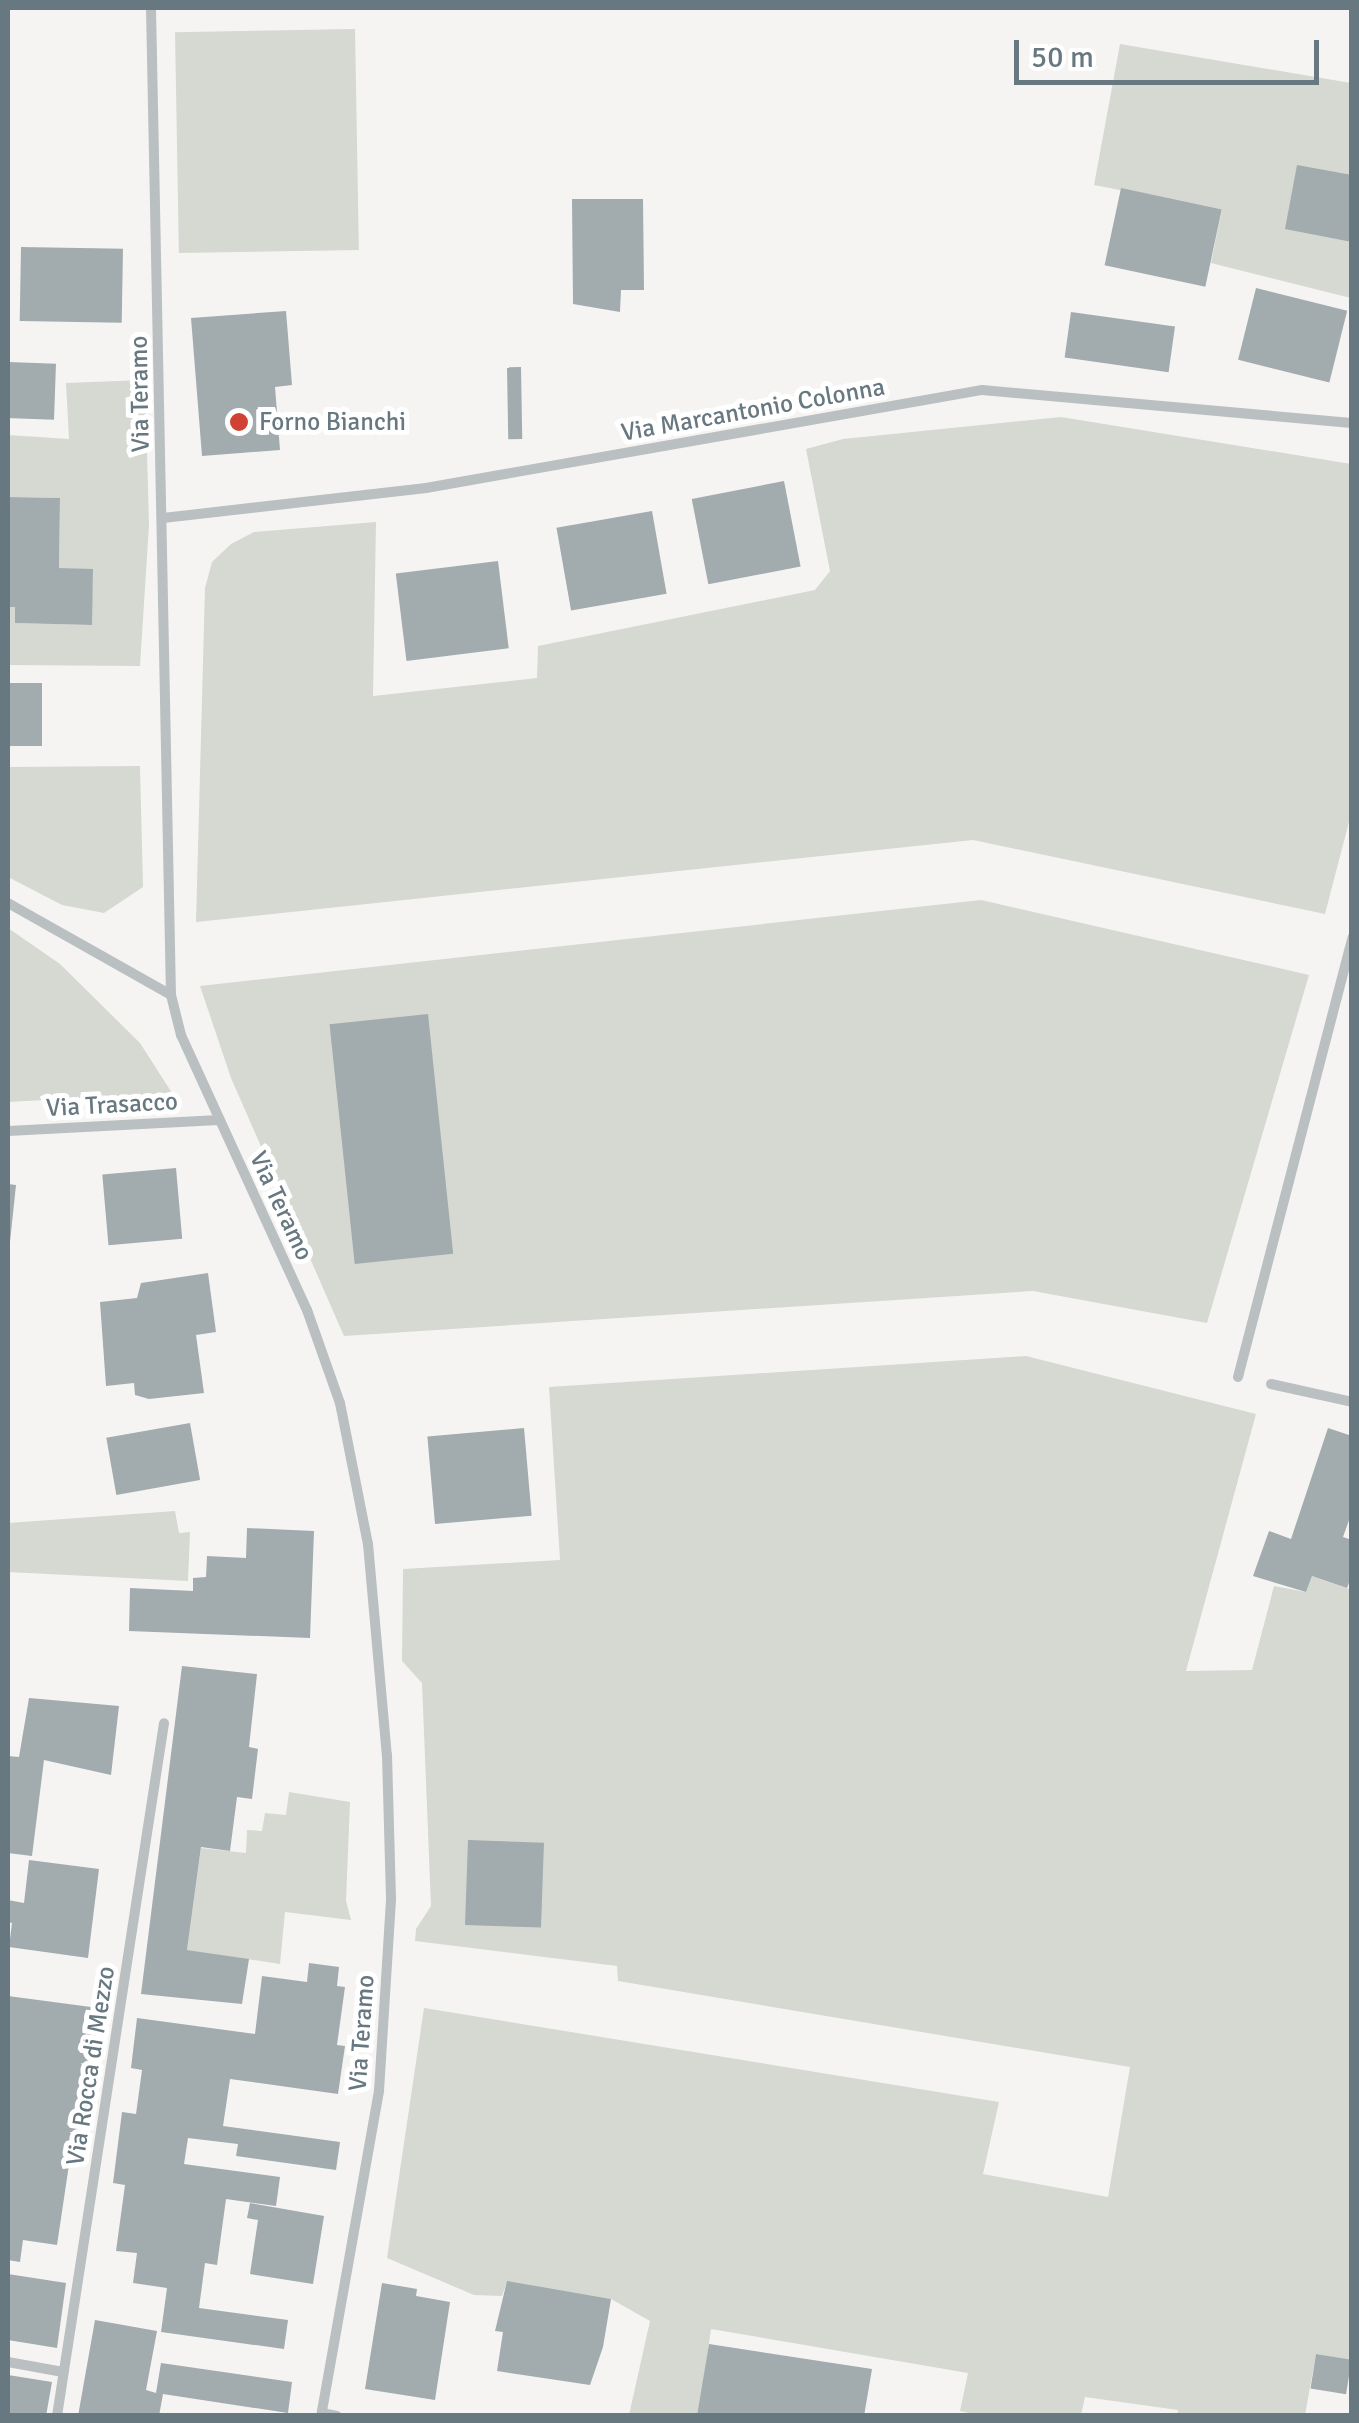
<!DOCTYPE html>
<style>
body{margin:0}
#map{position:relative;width:1359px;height:2423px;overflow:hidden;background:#f5f4f2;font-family:Signika,sans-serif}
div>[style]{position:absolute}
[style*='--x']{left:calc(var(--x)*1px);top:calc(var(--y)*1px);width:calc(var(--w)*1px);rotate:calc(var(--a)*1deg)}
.green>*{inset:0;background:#d5d9d1;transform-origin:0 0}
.building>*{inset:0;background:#a2abae;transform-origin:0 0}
.street>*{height:10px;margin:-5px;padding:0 5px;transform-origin:5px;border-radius:5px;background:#babfc1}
.dots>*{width:28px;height:28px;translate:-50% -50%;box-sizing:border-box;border:5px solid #fff;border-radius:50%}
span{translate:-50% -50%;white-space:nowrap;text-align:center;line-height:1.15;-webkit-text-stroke:10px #fff;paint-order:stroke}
.street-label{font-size:25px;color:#677880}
.poi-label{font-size:25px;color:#677880}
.left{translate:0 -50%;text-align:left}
.frame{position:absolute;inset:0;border:10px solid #677880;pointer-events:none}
.scale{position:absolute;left:1014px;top:40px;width:305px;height:45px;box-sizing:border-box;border:5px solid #677880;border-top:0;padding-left:12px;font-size:30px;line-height:35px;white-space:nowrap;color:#677880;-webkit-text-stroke:8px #fff;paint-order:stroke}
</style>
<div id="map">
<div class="green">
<i style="left:355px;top:29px;width:221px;height:180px;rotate:89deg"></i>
<i style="clip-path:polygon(1120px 44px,1351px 83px,1351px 298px,1211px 263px,1222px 210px,1094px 185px)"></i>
<i style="clip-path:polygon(145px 380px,149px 525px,140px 666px,8px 665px,8px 607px,15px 607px,16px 623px,91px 625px,93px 570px,59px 568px,60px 498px,8px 497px,8px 435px,69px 439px,66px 383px)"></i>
<i style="clip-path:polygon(1061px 417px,1351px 464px,1351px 814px,1325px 914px,973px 840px,196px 922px,205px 588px,212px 562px,231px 544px,254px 532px,376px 522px,373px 696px,537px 678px,538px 646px,815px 590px,830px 571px,806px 449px,843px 439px)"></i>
<i style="clip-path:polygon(140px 766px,143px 887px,104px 913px,62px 905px,8px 877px,8px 767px)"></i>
<i style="clip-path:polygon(981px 900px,1309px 975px,1207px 1323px,1033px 1291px,344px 1336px,231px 1078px,200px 986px)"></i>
<i style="clip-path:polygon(8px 928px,60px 964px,140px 1043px,172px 1093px,8px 1102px)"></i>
<i style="clip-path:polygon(1026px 1356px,1256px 1414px,1186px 1671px,1252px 1670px,1274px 1586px,1306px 1592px,1312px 1576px,1352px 1590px,1351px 2360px,1316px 2354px,1305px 2415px,1177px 2415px,1178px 2410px,1085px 2397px,1081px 2415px,979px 2415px,960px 2411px,968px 2373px,711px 2329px,699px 2415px,629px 2415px,650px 2321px,611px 2299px,507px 2282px,502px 2296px,474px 2295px,387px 2258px,424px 2008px,999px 2102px,983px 2174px,1108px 2197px,1130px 2067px,618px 1981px,617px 1966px,415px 1941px,416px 1929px,431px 1906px,422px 1683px,402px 1661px,403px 1569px,560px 1560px,549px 1387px)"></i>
<i style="clip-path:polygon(175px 1511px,179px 1533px,190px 1532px,188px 1581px,8px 1572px,8px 1523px)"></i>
<i style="clip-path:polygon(289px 1792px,350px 1802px,346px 1901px,351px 1920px,285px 1912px,280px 1964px,187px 1950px,201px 1848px,246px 1853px,247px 1830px,262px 1831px,265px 1813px,286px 1815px)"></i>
</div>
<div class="building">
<i style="clip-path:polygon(1297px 165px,1352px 175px,1352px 242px,1285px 229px)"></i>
<i style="left:1121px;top:188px;width:103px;height:79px;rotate:12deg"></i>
<i style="clip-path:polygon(572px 199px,643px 199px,644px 290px,621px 290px,620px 312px,573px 304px)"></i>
<i style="left:21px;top:247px;width:102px;height:74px;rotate:1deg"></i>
<i style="left:1256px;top:288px;width:94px;height:74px;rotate:14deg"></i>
<i style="clip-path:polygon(286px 311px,292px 385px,275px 387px,280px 450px,202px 456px,191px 318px)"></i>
<i style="left:1071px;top:312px;width:105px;height:46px;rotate:8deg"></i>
<i style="left:8px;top:362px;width:48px;height:56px;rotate:2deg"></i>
<i style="left:521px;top:367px;width:72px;height:14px;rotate:89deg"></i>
<i style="left:784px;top:481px;width:87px;height:94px;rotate:79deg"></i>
<i style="clip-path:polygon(8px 497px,60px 498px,59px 568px,93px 569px,92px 625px,15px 623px,15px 607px,8px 607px)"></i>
<i style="left:652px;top:511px;width:84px;height:97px;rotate:80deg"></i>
<i style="left:498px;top:561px;width:88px;height:103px;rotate:83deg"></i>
<i style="left:8px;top:683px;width:34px;height:63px"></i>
<i style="left:428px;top:1014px;width:241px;height:99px;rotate:84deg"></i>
<i style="left:176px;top:1168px;width:71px;height:74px;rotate:85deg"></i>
<i style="clip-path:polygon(8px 1184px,16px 1185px,10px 1242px,8px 1242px)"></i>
<i style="clip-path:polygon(208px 1273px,216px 1332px,196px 1335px,204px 1393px,149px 1399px,135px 1395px,134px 1383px,106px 1386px,100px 1302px,137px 1298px,141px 1283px)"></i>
<i style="left:190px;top:1423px;width:58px;height:85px;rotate:80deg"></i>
<i style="left:524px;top:1428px;width:88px;height:97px;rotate:85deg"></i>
<i style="clip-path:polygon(1328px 1428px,1352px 1436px,1352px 1512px,1343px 1537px,1352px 1540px,1352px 1575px,1347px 1588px,1312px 1576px,1306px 1592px,1253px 1576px,1269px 1531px,1291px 1539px)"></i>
<i style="clip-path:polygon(247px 1528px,314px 1531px,310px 1638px,129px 1631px,130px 1588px,193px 1591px,193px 1578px,206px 1577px,207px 1556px,246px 1558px)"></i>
<i style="clip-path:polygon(182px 1666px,257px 1674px,249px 1747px,258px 1749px,252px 1799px,237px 1797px,230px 1851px,201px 1847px,187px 1950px,249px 1959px,242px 2004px,141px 1994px)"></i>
<i style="clip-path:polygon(29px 1698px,119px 1706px,111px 1775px,44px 1760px,32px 1856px,8px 1853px,8px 1756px,19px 1757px)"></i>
<i style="left:468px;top:1840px;width:76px;height:85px;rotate:2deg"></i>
<i style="clip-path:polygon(29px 1860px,99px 1869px,88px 1958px,9px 1947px,12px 1923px,8px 1922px,8px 1900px,24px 1903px)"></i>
<i style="clip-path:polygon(309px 1963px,339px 1967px,337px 1986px,345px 1987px,337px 2045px,345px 2046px,338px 2094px,230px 2079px,223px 2126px,340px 2142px,336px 2170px,236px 2156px,238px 2144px,188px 2138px,184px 2164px,280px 2177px,276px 2206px,226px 2199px,217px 2265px,205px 2263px,199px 2308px,288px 2320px,284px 2349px,161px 2332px,167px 2288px,133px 2283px,137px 2253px,116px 2251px,125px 2185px,113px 2183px,122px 2112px,136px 2114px,142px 2070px,131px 2068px,137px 2018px,255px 2034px,262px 1976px,307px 1982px)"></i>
<i style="clip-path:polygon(8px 1996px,106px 2009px,88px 2160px,70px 2158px,57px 2245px,23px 2240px,20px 2262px,8px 2260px)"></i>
<i style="clip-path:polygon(250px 2203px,324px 2216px,313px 2284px,250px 2274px,258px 2220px,247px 2218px)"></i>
<i style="clip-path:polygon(8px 2274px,66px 2283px,57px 2348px,8px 2340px)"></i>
<i style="clip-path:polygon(507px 2281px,611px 2299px,603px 2347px,590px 2385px,497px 2371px,503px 2332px,495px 2331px)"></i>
<i style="clip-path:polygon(382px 2283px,417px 2289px,416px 2296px,450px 2302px,435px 2400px,365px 2389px)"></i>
<i style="clip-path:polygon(95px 2320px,157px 2331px,146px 2390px,156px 2393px,161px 2363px,292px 2382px,288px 2413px,163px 2394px,159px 2416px,78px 2416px)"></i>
<i style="clip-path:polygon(709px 2344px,872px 2369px,864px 2416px,697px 2416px)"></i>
<i style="left:1316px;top:2354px;width:36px;height:35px;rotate:9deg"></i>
<i style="clip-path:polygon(8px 2375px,52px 2382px,46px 2416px,8px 2416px)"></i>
</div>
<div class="street">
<i style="--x:151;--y:8;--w:987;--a:88.84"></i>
<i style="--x:171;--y:995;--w:41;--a:76"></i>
<i style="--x:181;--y:1035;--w:302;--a:65.4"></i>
<i style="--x:307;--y:1310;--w:99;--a:70.5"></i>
<i style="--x:340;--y:1403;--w:144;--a:78.8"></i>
<i style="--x:368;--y:1544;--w:212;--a:84.9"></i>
<i style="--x:387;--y:1755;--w:145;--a:88.4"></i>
<i style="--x:391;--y:1900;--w:191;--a:93.6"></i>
<i style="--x:379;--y:2091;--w:330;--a:100.1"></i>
<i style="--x:163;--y:518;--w:265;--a:-6.5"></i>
<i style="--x:426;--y:488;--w:565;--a:-10"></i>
<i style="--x:982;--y:390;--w:371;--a:5.1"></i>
<i style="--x:8;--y:903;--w:187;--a:29.4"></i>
<i style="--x:8;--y:1131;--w:211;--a:-3"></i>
<i style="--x:1238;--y:1377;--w:454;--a:-75.4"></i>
<i style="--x:1271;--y:1384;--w:83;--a:12.5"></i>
<i style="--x:8;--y:2362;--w:56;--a:10.3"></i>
<i style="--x:322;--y:2413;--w:15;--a:11"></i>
<i style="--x:57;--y:2416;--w:701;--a:-81.22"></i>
</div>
<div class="dots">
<i style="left:239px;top:422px;background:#d14235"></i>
</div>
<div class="street-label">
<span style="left:140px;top:394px;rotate:-91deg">Via Teramo</span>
<span style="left:753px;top:410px;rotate:-10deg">Via Marcantonio Colonna</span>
<span style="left:112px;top:1105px;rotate:-3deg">Via Trasacco</span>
<span style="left:281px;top:1206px;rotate:65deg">Via Teramo</span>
<span style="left:362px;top:2033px;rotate:-86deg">Via Teramo</span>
<span style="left:91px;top:2066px;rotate:-81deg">Via Rocca di Mezzo</span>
</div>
<div class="poi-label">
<span class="left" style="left:259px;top:422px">Forno Bianchi</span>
</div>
<div class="frame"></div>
<div class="scale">50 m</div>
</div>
